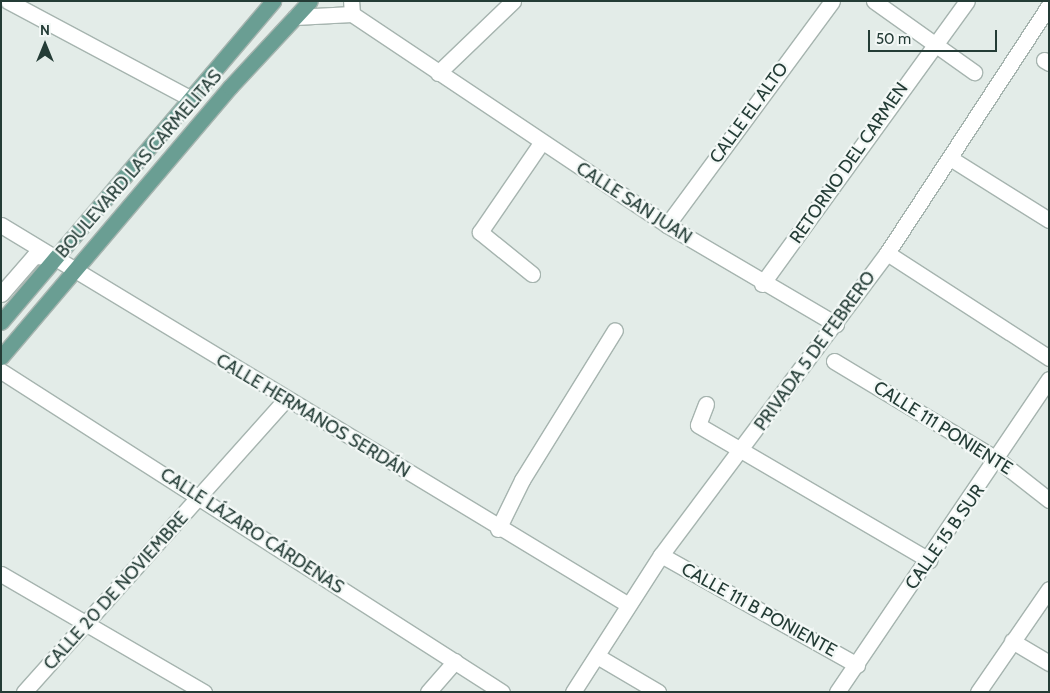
<!DOCTYPE html>
<meta charset="utf-8">
<style>
body{margin:0}
#map{position:relative;width:1050px;height:693px;overflow:hidden;background:#e3ece8;font-family:Cabin,sans-serif}
div>[style]{position:absolute}
[style*='--x']{left:calc(var(--x)*1px);top:calc(var(--y)*1px);width:calc(var(--w)*1px);rotate:calc(var(--a)*1deg)}
.roads{filter:drop-shadow(1px 0 #a6b4af) drop-shadow(-1px 0 #a6b4af) drop-shadow(0 1px #a6b4af) drop-shadow(0 -1px #a6b4af)}
.minor>*{height:15px;margin:-7.5px;padding:0 7.5px;transform-origin:7.5px;border-radius:7.5px;background:#fff}
.major>*{height:15px;margin:-7.5px;padding:0 7.5px;transform-origin:7.5px;border-radius:7.5px;background:#6a9e93}
span{translate:-50% -50%;white-space:nowrap;text-align:center;line-height:1.15;-webkit-text-stroke:4.5px #f3f8f6;paint-order:stroke}
.street-label{font-size:18px;color:#243c36}
.frame{position:absolute;inset:0;border:2px solid #243c36;pointer-events:none}
.north{position:absolute;left:20px;top:20px;width:50px;height:50px;-webkit-text-stroke:4px #f3f8f6;paint-order:stroke;rotate:0deg;font-size:14px;font-weight:700;line-height:20px;text-align:center;color:#243c36}
.north::after{content:'';display:block;margin:auto;width:18px;height:22px;background:#243c36;clip-path:polygon(50% 0,100% 100%,50% 72%,0 100%)}
.scale{position:absolute;left:868px;top:30px;width:129px;height:22px;box-sizing:border-box;border:2px solid #243c36;border-top:0;padding-left:6px;font-size:15px;line-height:18px;white-space:nowrap;color:#243c36;-webkit-text-stroke:4px #f3f8f6;paint-order:stroke}
</style>
<div id="map">
<div class="roads">
<div class="minor">
<i style="--x:8;--y:1;--w:204;--a:28.1"></i>
<i style="--x:874;--y:1;--w:123;--a:35.4"></i>
<i style="--x:352;--y:14;--w:379;--a:33.8"></i>
<i style="--x:667;--y:225;--w:196;--a:30.4"></i>
<i style="--x:295;--y:17;--w:57;--a:-3"></i>
<i style="--x:352;--y:14;--w:13;--a:-94"></i>
<i style="--x:1044;--y:60;--w:6;--a:31"></i>
<i style="--x:438;--y:73;--w:104;--a:-43.8"></i>
<i style="--x:950;--y:158;--w:117;--a:32.1"></i>
<i style="--x:1;--y:225;--w:732;--a:31.19"></i>
<i style="--x:667;--y:225;--w:278;--a:-53.6"></i>
<i style="--x:887;--y:253;--w:193;--a:32.9"></i>
<i style="--x:532;--y:274;--w:67;--a:-141.1"></i>
<i style="--x:480;--y:232;--w:108;--a:-55.6"></i>
<i style="--x:762;--y:284;--w:349;--a:-54.1"></i>
<i style="--x:1;--y:294;--w:50;--a:-49"></i>
<i style="--x:34;--y:256;--w:18;--a:3"></i>
<i style="--x:834;--y:361;--w:192;--a:31.1"></i>
<i style="--x:998;--y:460;--w:65;--a:38.1"></i>
<i style="--x:1;--y:371;--w:595;--a:32.65"></i>
<i style="--x:706;--y:404;--w:22;--a:111"></i>
<i style="--x:698;--y:425;--w:268;--a:30.3"></i>
<i style="--x:498;--y:529;--w:55;--a:-63.9"></i>
<i style="--x:522;--y:480;--w:176;--a:-58.2"></i>
<i style="--x:661;--y:555;--w:225;--a:29.3"></i>
<i style="--x:1;--y:574;--w:235;--a:30.2"></i>
<i style="--x:1012;--y:641;--w:43;--a:30.7"></i>
<i style="--x:597;--y:656;--w:71;--a:30.5"></i>
<i style="--x:24;--y:692;--w:393;--a:-48.2"></i>
<i style="--x:428;--y:692;--w:41;--a:-48.9"></i>
<i style="--x:573;--y:692;--w:163;--a:-57.3"></i>
<i style="--x:661;--y:555;--w:377;--a:-53.2"></i>
<i style="--x:887;--y:253;--w:296;--a:-56.8"></i>
<i style="--x:837;--y:692;--w:378;--a:-55.9"></i>
<i style="--x:978;--y:692;--w:125;--a:-55.4"></i>
</div>
<div class="major">
<i style="--x:1;--y:322;--w:421;--a:-49.7"></i>
<i style="--x:1;--y:357;--w:354;--a:-49.7"></i>
<i style="--x:230;--y:87;--w:117;--a:-47.1"></i>
</div>
</div>
<div class="street-label">
<span style="left:749px;top:113px;rotate:-54deg">CALLE EL ALTO</span>
<span style="left:849px;top:163px;rotate:-55deg">RETORNO DEL CARMEN</span>
<span style="left:139px;top:164px;rotate:-49deg">BOULEVARD LAS CARMELITAS</span>
<span style="left:634px;top:203px;rotate:33deg">CALLE SAN JUAN</span>
<span style="left:815px;top:351px;rotate:-54deg">PRIVADA 5 DE FEBRERO</span>
<span style="left:313px;top:416px;rotate:31deg">CALLE HERMANOS SERDÁN</span>
<span style="left:943px;top:428px;rotate:32deg">CALLE 111 PONIENTE</span>
<span style="left:252px;top:531px;rotate:33deg">CALLE LÁZARO CÁRDENAS</span>
<span style="left:945px;top:537px;rotate:-55deg">CALLE 15 B SUR</span>
<span style="left:116px;top:591px;rotate:-48deg">CALLE 20 DE NOVIEMBRE</span>
<span style="left:759px;top:610px;rotate:29deg">CALLE 111 B PONIENTE</span>
</div>
<div class="frame"></div>
<div class="north">N</div>
<div class="scale">50 m</div>
</div>
